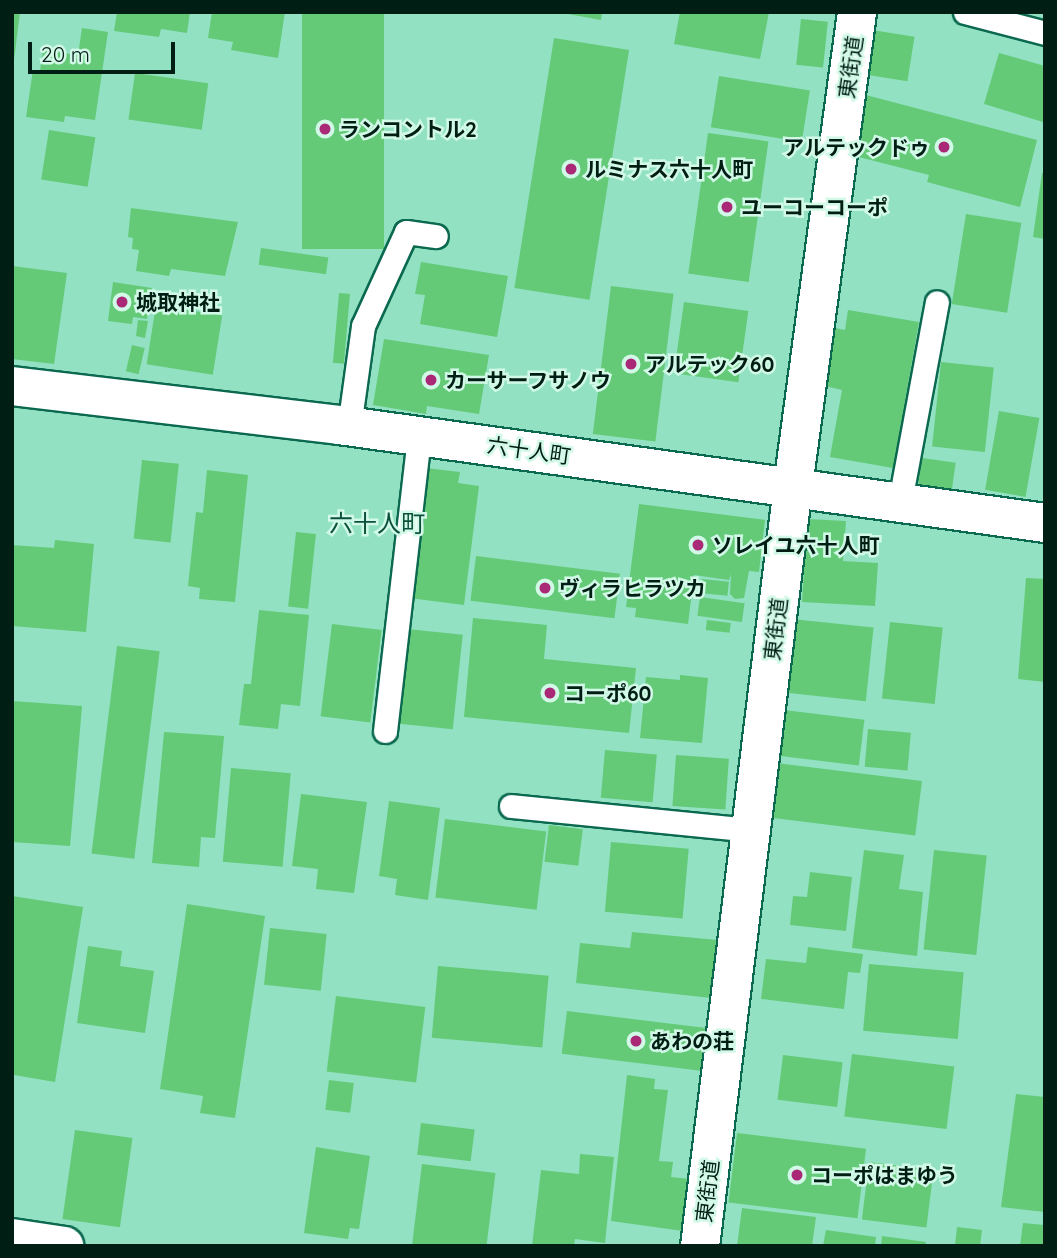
<!DOCTYPE html>
<meta charset="utf-8">
<style>
body{margin:0}
#map{position:relative;width:1057px;height:1258px;overflow:hidden;background:#91e1c2;font-family:Quicksand,"Noto Sans JP",sans-serif}
div>[style]{position:absolute}
[style*='--x']{left:calc(var(--x)*1px);top:calc(var(--y)*1px);width:calc(var(--w)*1px);rotate:calc(var(--a)*1deg)}
.building>*{inset:0;background:#64ca77;transform-origin:0 0}
.roads{filter:drop-shadow(2px 0 #0b694f) drop-shadow(-2px 0 #0b694f) drop-shadow(0 2px #0b694f) drop-shadow(0 -2px #0b694f)}
.lane>*{height:23px;margin:-11.5px;padding:0 11.5px;transform-origin:11.5px;border-radius:11.5px;background:#fff}
.street>*{height:38px;margin:-19px;padding:0 19px;transform-origin:19px;border-radius:19px;background:#fff}
.dots>*{width:19px;height:19px;translate:-50% -50%;box-sizing:border-box;border:4px solid #d2f9e8;border-radius:50%}
span{translate:-50% -50%;white-space:nowrap;text-align:center;line-height:1.15;-webkit-text-stroke:5px #d2f9e8;paint-order:stroke}
.street-label{font-size:21px;color:#001e14}
.poi-label{font-size:21px;color:#001e14;font-weight:700}
.left{translate:0 -50%;text-align:left}
.right{translate:-100% -50%;text-align:right}
.quarter-label{font-size:24px;color:#0c4f3c}
.frame{position:absolute;inset:0;border:14px solid #001e14;pointer-events:none}
.scale{position:absolute;left:28px;top:42px;width:147px;height:32px;box-sizing:border-box;border:4px solid #001e14;border-top:0;padding-left:9px;font-size:21px;line-height:24px;white-space:nowrap;color:#001e14;-webkit-text-stroke:5px #d2f9e8;paint-order:stroke}
</style>
<div id="map">
<div class="building">
<i style="clip-path:polygon(12px 12px,20px 12px,14px 60px,12px 60px)"></i>
<i style="clip-path:polygon(117px 12px,190px 12px,187px 33px,161px 29px,159px 37px,114px 31px)"></i>
<i style="clip-path:polygon(212px 12px,285px 12px,278px 58px,231px 50px,233px 42px,208px 38px)"></i>
<i style="left:302px;top:12px;width:82px;height:237px"></i>
<i style="clip-path:polygon(557px 12px,602px 12px,601px 20px)"></i>
<i style="clip-path:polygon(680px 12px,769px 12px,760px 59px,674px 44px)"></i>
<i style="left:801px;top:19px;width:27px;height:46px;rotate:6deg"></i>
<i style="clip-path:polygon(82px 28px,108px 32px,95px 120px,65px 116px,64px 122px,26px 117px,33px 70px,40px 71px,43px 50px,78px 55px)"></i>
<i style="left:872px;top:30px;width:43px;height:45px;rotate:9deg"></i>
<i style="left:554px;top:38px;width:76px;height:253px;rotate:9deg"></i>
<i style="clip-path:polygon(999px 53px,1045px 66px,1043px 122px,984px 104px)"></i>
<i style="left:135px;top:73px;width:74px;height:47px;rotate:8deg"></i>
<i style="left:719px;top:76px;width:92px;height:52px;rotate:9deg"></i>
<i style="clip-path:polygon(866px 95px,1037px 140px,1020px 207px,927px 182px,929px 175px,851px 155px)"></i>
<i style="left:49px;top:130px;width:47px;height:50px;rotate:9deg"></i>
<i style="left:708px;top:133px;width:61px;height:142px;rotate:8deg"></i>
<i style="clip-path:polygon(1042px 173px,1045px 173px,1045px 239px,1033px 237px)"></i>
<i style="clip-path:polygon(131px 208px,238px 222px,225px 276px,171px 269px,169px 276px,136px 271px,139px 250px,132px 249px,133px 238px,128px 237px)"></i>
<i style="left:966px;top:214px;width:56px;height:91px;rotate:9deg"></i>
<i style="left:261px;top:248px;width:68px;height:17px;rotate:8deg"></i>
<i style="clip-path:polygon(421px 262px,508px 276px,497px 337px,420px 324px,425px 295px,415px 294px)"></i>
<i style="clip-path:polygon(12px 266px,67px 273px,54px 364px,12px 359px)"></i>
<i style="clip-path:polygon(113px 282px,152px 288px,147px 319px,133px 317px,132px 324px,108px 321px)"></i>
<i style="left:611px;top:286px;width:63px;height:149px;rotate:7deg"></i>
<i style="left:339px;top:293px;width:11px;height:70px;rotate:5deg"></i>
<i style="left:684px;top:302px;width:65px;height:72px;rotate:8deg"></i>
<i style="left:156px;top:305px;width:67px;height:60px;rotate:9deg"></i>
<i style="clip-path:polygon(848px 310px,919px 322px,893px 468px,830px 457px,842px 390px,825px 386px,835px 328px,845px 330px)"></i>
<i style="clip-path:polygon(138px 320px,148px 321px,145px 338px,136px 336px)"></i>
<i style="clip-path:polygon(384px 339px,489px 355px,479px 414px,427px 406px,426px 414px,373px 405px)"></i>
<i style="left:132px;top:345px;width:13px;height:27px;rotate:13deg"></i>
<i style="left:941px;top:362px;width:53px;height:85px;rotate:6deg"></i>
<i style="left:999px;top:411px;width:41px;height:80px;rotate:10deg"></i>
<i style="left:922px;top:458px;width:34px;height:27px;rotate:8deg"></i>
<i style="left:142px;top:460px;width:37px;height:79px;rotate:6deg"></i>
<i style="clip-path:polygon(426px 468px,460px 472px,458px 483px,479px 486px,464px 605px,409px 598px)"></i>
<i style="clip-path:polygon(207px 470px,248px 475px,235px 602px,199px 599px,200px 588px,188px 586px,196px 512px,203px 513px)"></i>
<i style="clip-path:polygon(639px 504px,765px 520px,759px 572px,749px 571px,744px 598px,735px 599px,730px 594px,731px 574px,729px 580px,694px 575px,688px 624px,635px 617px,636px 608px,626px 607px)"></i>
<i style="clip-path:polygon(807px 519px,846px 521px,843px 561px,878px 563px,875px 606px,802px 602px)"></i>
<i style="left:296px;top:532px;width:20px;height:75px;rotate:6deg"></i>
<i style="clip-path:polygon(55px 540px,94px 544px,86px 632px,12px 626px,12px 545px,54px 548px)"></i>
<i style="left:476px;top:556px;width:145px;height:45px;rotate:7deg"></i>
<i style="clip-path:polygon(1026px 578px,1045px 579px,1045px 682px,1018px 679px)"></i>
<i style="left:702px;top:579px;width:27px;height:14px;rotate:6deg"></i>
<i style="left:700px;top:597px;width:45px;height:19px;rotate:8deg"></i>
<i style="clip-path:polygon(259px 610px,309px 615px,300px 706px,281px 704px,278px 729px,239px 725px,244px 684px,251px 684px)"></i>
<i style="clip-path:polygon(473px 618px,547px 625px,544px 659px,636px 668px,629px 733px,464px 717px)"></i>
<i style="left:792px;top:619px;width:82px;height:74px;rotate:6deg"></i>
<i style="left:707px;top:620px;width:24px;height:10px;rotate:7deg"></i>
<i style="left:890px;top:622px;width:53px;height:77px;rotate:6deg"></i>
<i style="left:332px;top:624px;width:50px;height:93px;rotate:7deg"></i>
<i style="left:407px;top:629px;width:56px;height:95px;rotate:6deg"></i>
<i style="left:117px;top:646px;width:43px;height:209px;rotate:7deg"></i>
<i style="clip-path:polygon(680px 675px,708px 678px,702px 743px,640px 738px,646px 677px,680px 680px)"></i>
<i style="clip-path:polygon(12px 701px,82px 706px,70px 846px,12px 842px)"></i>
<i style="left:784px;top:710px;width:81px;height:46px;rotate:7deg"></i>
<i style="left:868px;top:729px;width:43px;height:38px;rotate:5deg"></i>
<i style="clip-path:polygon(164px 732px,224px 736px,215px 838px,201px 837px,199px 867px,152px 863px)"></i>
<i style="left:605px;top:750px;width:52px;height:48px;rotate:5deg"></i>
<i style="left:676px;top:755px;width:53px;height:51px;rotate:4deg"></i>
<i style="left:776px;top:763px;width:147px;height:55px;rotate:7deg"></i>
<i style="left:231px;top:768px;width:60px;height:94px;rotate:5deg"></i>
<i style="clip-path:polygon(301px 794px,367px 802px,354px 893px,316px 889px,318px 869px,292px 866px)"></i>
<i style="clip-path:polygon(389px 801px,440px 808px,428px 900px,395px 895px,397px 879px,379px 876px)"></i>
<i style="left:445px;top:819px;width:102px;height:79px;rotate:7deg"></i>
<i style="left:549px;top:825px;width:34px;height:37px;rotate:7deg"></i>
<i style="left:611px;top:842px;width:78px;height:70px;rotate:5deg"></i>
<i style="clip-path:polygon(864px 850px,904px 855px,899px 889px,923px 892px,917px 956px,852px 948px)"></i>
<i style="left:934px;top:850px;width:53px;height:100px;rotate:6deg"></i>
<i style="clip-path:polygon(810px 872px,852px 877px,846px 931px,790px 925px,793px 896px,807px 897px)"></i>
<i style="clip-path:polygon(12px 896px,83px 907px,55px 1082px,14px 1075px)"></i>
<i style="clip-path:polygon(187px 904px,265px 916px,235px 1118px,200px 1113px,203px 1096px,160px 1089px)"></i>
<i style="left:270px;top:928px;width:57px;height:57px;rotate:6deg"></i>
<i style="clip-path:polygon(632px 932px,717px 940px,711px 998px,576px 983px,580px 943px,630px 948px)"></i>
<i style="clip-path:polygon(88px 946px,122px 951px,120px 966px,154px 971px,145px 1033px,77px 1023px)"></i>
<i style="clip-path:polygon(808px 947px,863px 954px,860px 973px,848px 972px,844px 1009px,761px 999px,766px 959px,806px 963px)"></i>
<i style="left:869px;top:964px;width:95px;height:67px;rotate:5deg"></i>
<i style="left:438px;top:966px;width:111px;height:72px;rotate:5deg"></i>
<i style="left:336px;top:996px;width:90px;height:76px;rotate:7deg"></i>
<i style="left:567px;top:1011px;width:144px;height:43px;rotate:7deg"></i>
<i style="left:852px;top:1054px;width:103px;height:63px;rotate:7deg"></i>
<i style="left:783px;top:1055px;width:60px;height:45px;rotate:7deg"></i>
<i style="clip-path:polygon(627px 1075px,655px 1079px,654px 1089px,668px 1090px,659px 1161px,673px 1162px,671px 1177px,690px 1179px,683px 1231px,611px 1221px)"></i>
<i style="left:329px;top:1080px;width:25px;height:30px;rotate:7deg"></i>
<i style="clip-path:polygon(1016px 1094px,1045px 1097px,1045px 1212px,1001px 1207px)"></i>
<i style="left:421px;top:1123px;width:54px;height:32px;rotate:7deg"></i>
<i style="left:75px;top:1130px;width:58px;height:90px;rotate:8deg"></i>
<i style="left:737px;top:1133px;width:130px;height:70px;rotate:7deg"></i>
<i style="clip-path:polygon(316px 1147px,370px 1156px,359px 1229px,350px 1228px,348px 1239px,304px 1233px)"></i>
<i style="clip-path:polygon(580px 1154px,614px 1157px,605px 1243px,575px 1239px,574px 1246px,532px 1246px,541px 1170px,579px 1174px)"></i>
<i style="left:869px;top:1162px;width:65px;height:58px;rotate:7deg"></i>
<i style="left:422px;top:1164px;width:74px;height:83px;rotate:7deg"></i>
<i style="clip-path:polygon(742px 1208px,816px 1217px,812px 1246px,737px 1246px)"></i>
<i style="clip-path:polygon(1023px 1223px,1045px 1225px,1045px 1246px,1020px 1246px)"></i>
<i style="clip-path:polygon(957px 1227px,982px 1230px,980px 1246px,955px 1246px)"></i>
<i style="clip-path:polygon(826px 1230px,876px 1237px,875px 1246px,823px 1246px)"></i>
<i style="clip-path:polygon(882px 1236px,926px 1242px,925px 1246px,881px 1246px)"></i>
</div>
<div class="roads">
<div class="lane">
<i style="--x:965;--y:12;--w:83;--a:14.7"></i>
<i style="--x:349;--y:427;--w:102;--a:-82.1"></i>
<i style="--x:363;--y:326;--w:103;--a:-65.4"></i>
<i style="--x:406;--y:232;--w:30;--a:8"></i>
<i style="--x:900;--y:501;--w:202;--a:-79.5"></i>
<i style="--x:385;--y:731;--w:297;--a:-83.4"></i>
<i style="--x:511;--y:806;--w:241;--a:5.7"></i>
</div>
<div class="street">
<i style="--x:12;--y:386;--w:329;--a:6.8"></i>
<i style="--x:339;--y:425;--w:713;--a:7.9"></i>
<i style="--x:12;--y:1238;--w:53;--a:8.7"></i>
<i style="--x:700;--y:1246;--w:766;--a:-83.02"></i>
<i style="--x:793;--y:486;--w:478;--a:-82.3"></i>
</div>
</div>
<div class="dots">
<i style="left:325px;top:129px;background:#a92977"></i>
<i style="left:944px;top:147px;background:#a92977"></i>
<i style="left:571px;top:169px;background:#a92977"></i>
<i style="left:727px;top:207px;background:#a92977"></i>
<i style="left:122px;top:302px;background:#a92977"></i>
<i style="left:631px;top:364px;background:#a92977"></i>
<i style="left:431px;top:380px;background:#a92977"></i>
<i style="left:698px;top:545px;background:#a92977"></i>
<i style="left:545px;top:588px;background:#a92977"></i>
<i style="left:550px;top:693px;background:#a92977"></i>
<i style="left:636px;top:1041px;background:#a92977"></i>
<i style="left:797px;top:1175px;background:#a92977"></i>
</div>
<div class="street-label">
<span style="left:850px;top:67px;rotate:-82deg">東街道</span>
<span style="left:529px;top:450px;rotate:8deg">六十人町</span>
<span style="left:775px;top:629px;rotate:-83deg">東街道</span>
<span style="left:707px;top:1191px;rotate:-83deg">東街道</span>
</div>
<div class="poi-label">
<span class="left" style="left:339px;top:129px">ランコントル2</span>
<span class="right" style="left:930px;top:147px">アルテックドゥ</span>
<span class="left" style="left:585px;top:169px">ルミナス六十人町</span>
<span class="left" style="left:741px;top:207px">ユーコーコーポ</span>
<span class="left" style="left:136px;top:302px">城取神社</span>
<span class="left" style="left:645px;top:364px">アルテック60</span>
<span class="left" style="left:445px;top:380px">カーサーフサノウ</span>
<span class="left" style="left:712px;top:545px">ソレイユ六十人町</span>
<span class="left" style="left:559px;top:588px">ヴィラヒラツカ</span>
<span class="left" style="left:564px;top:693px">コーポ60</span>
<span class="left" style="left:650px;top:1041px">あわの荘</span>
<span class="left" style="left:811px;top:1175px">コーポはまゆう</span>
</div>
<div class="quarter-label">
<span style="left:377px;top:524px">六十人町</span>
</div>
<div class="frame"></div>
<div class="scale">20 m</div>
</div>
